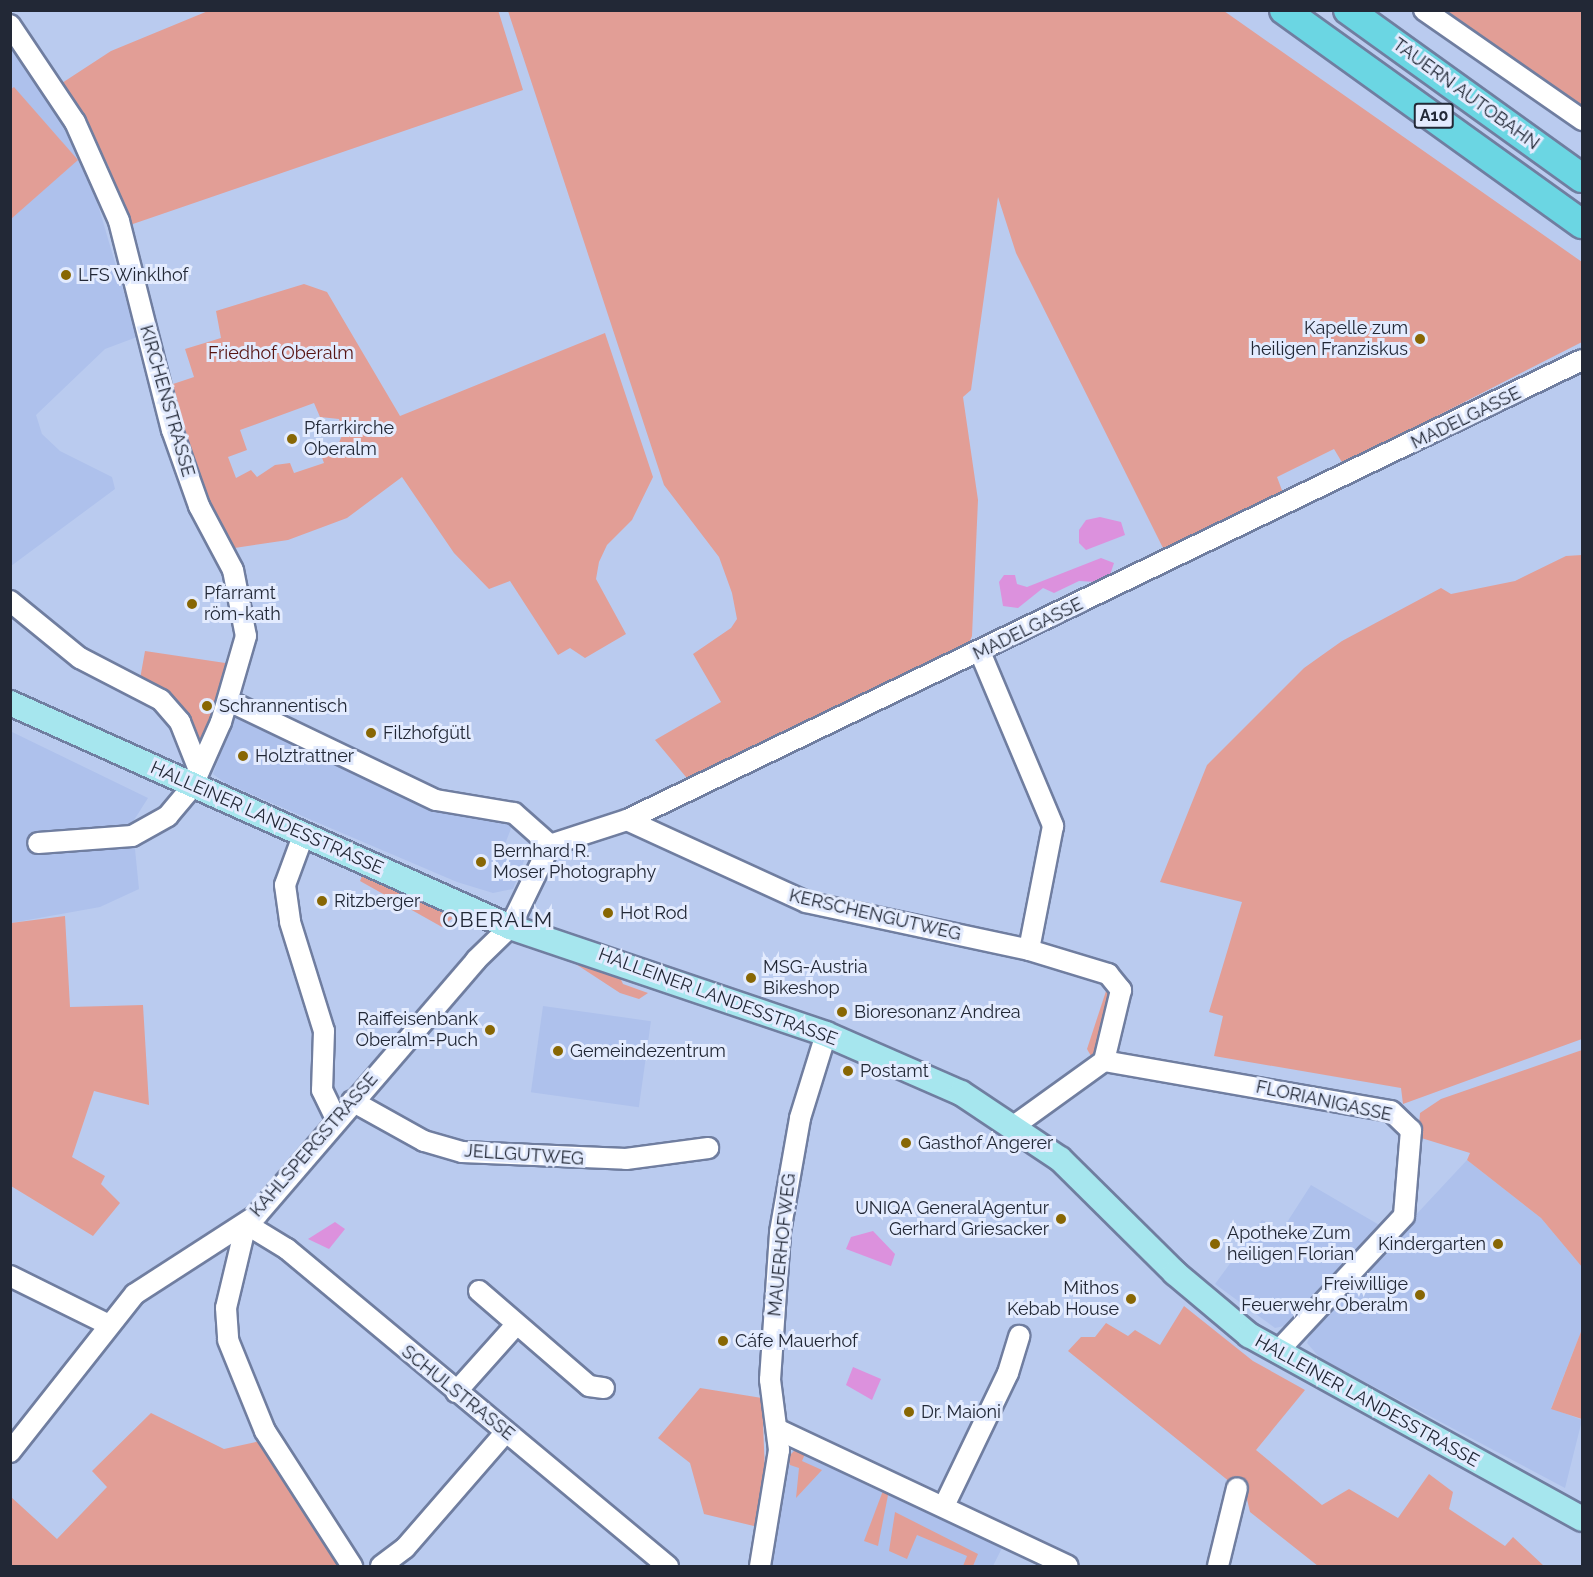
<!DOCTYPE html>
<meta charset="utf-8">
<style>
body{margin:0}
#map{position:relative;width:1593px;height:1577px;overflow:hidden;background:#bacbef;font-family:Raleway,sans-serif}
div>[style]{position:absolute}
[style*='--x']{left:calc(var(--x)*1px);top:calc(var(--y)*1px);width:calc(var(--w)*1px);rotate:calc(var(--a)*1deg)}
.built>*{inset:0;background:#aec1ec;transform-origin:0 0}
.green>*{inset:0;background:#e29e96}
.water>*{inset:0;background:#dc91dd}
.roads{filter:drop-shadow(2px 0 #707ea0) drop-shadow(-2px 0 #707ea0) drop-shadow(0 2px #707ea0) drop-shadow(0 -2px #707ea0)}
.minor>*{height:20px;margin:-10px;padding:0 10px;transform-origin:10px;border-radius:10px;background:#fff}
.major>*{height:24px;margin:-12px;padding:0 12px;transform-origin:12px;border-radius:12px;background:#a6e6ee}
.highway>*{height:28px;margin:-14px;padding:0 14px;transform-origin:14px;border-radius:14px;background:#6bd6e3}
.dots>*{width:16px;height:16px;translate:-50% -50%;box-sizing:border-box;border:3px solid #e3ebfe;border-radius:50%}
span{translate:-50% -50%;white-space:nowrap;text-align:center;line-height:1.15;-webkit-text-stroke:6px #e3ebfe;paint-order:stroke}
.shield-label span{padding:2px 4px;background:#e3ebfe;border:2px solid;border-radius:4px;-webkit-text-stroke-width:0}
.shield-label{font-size:16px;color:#222836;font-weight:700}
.street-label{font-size:18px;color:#222836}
.poi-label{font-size:18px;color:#222836}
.left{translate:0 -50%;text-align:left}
.right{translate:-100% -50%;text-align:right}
.park-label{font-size:18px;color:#571412}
.quarter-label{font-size:21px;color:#222836;letter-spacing:1.5px}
.frame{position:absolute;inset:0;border:12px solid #222836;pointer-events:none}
</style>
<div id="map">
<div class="built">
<i style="clip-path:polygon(10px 41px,85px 161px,137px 337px,105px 349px,36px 415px,42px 434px,60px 451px,112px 477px,115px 489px,11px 566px)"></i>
<i style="clip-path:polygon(235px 715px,352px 766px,514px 821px,505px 844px,527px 853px,513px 889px,493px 893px,457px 882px,225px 783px,213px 774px)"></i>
<i style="clip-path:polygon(10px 731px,148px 798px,129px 828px,39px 835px,134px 839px,139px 889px,100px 907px,11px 923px)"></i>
<i style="left:543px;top:1006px;width:109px;height:87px;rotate:8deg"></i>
<i style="clip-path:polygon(1467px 1160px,1541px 1218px,1582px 1267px,1582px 1329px,1551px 1408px,1582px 1420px,1565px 1488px,1320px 1358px,1307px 1343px,1316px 1322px)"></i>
<i style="clip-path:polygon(1311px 1185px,1381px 1226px,1284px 1326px,1275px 1328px,1215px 1284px,1262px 1220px,1282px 1230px)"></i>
<i style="clip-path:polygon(801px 1446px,1004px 1544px,993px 1566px,764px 1566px,787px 1454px)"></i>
</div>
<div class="green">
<i style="clip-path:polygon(498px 10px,523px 90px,130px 225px,108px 165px,62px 83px,111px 51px,208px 11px)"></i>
<i style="clip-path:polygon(508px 11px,1224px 11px,1582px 262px,1582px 342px,1343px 464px,1334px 449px,1277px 477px,1283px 493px,1165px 552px,1016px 253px,998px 197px,971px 390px,963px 397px,978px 500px,972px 636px,966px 650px,783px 731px,691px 783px,655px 740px,721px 702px,693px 654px,731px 628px,737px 619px,732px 593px,719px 557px,664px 485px)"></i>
<i style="clip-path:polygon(1439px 11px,1582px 11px,1582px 110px)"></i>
<i style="clip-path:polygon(14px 87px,78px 160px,11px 219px,10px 90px)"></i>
<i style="clip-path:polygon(evenodd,304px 284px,327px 292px,400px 416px,605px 333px,653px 477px,632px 520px,607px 545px,599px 562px,596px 579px,626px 634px,585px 658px,570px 648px,558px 655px,510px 581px,489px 589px,454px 553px,402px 477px,347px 518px,288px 540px,228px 549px,167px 386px,194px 377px,185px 349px,221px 338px,216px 311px,304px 284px,314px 403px,320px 417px,339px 419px,343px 433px,338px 445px,320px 452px,324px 463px,294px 473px,290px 463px,275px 465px,257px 477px,251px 470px,236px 478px,228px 457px,247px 450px,240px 430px,314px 403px)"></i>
<i style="clip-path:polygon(1582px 555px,1582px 1039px,1403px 1104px,1401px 1088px,1214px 1056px,1223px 1016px,1209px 1012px,1242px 902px,1160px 882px,1207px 765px,1304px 668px,1342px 641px,1441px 588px,1451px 594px,1515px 581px,1566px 556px)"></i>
<i style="clip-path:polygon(145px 651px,232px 664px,205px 739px,197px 741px,165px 690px,140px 679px)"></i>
<i style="clip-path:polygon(364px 872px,438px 906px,454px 917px,442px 927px,360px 881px)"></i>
<i style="clip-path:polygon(65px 916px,70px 1007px,143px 1005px,149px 1105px,94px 1091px,72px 1157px,105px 1176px,101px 1184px,120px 1203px,93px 1236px,11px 1186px,11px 923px)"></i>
<i style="clip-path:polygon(565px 957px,617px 971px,623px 984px,648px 993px,639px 999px,620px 993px)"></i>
<i style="clip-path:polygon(1108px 985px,1113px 989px,1096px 1055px,1091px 1056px,1087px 1049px)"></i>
<i style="clip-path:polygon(1582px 1050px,1582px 1267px,1541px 1218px,1467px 1160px,1470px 1153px,1418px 1137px,1420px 1113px,1441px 1099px)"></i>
<i style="clip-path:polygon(1184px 1306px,1253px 1361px,1305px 1390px,1256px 1450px,1322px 1505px,1349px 1489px,1398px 1518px,1429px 1474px,1453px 1492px,1449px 1509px,1505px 1546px,1513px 1537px,1544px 1566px,1318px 1566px,1250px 1512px,1246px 1495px,1068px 1351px,1081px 1337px,1095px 1337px,1106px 1323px,1128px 1336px,1135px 1330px,1160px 1345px)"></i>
<i style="clip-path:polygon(1582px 1329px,1582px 1419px,1551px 1409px)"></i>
<i style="clip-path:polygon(700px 1388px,762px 1398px,765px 1473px,758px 1527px,704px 1514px,690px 1463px,658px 1438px)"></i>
<i style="clip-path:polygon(151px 1413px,224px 1449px,260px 1441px,343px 1566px,11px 1566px,10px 1496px,57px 1539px,107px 1487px,92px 1471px)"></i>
<i style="clip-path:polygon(796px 1449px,807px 1449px,802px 1461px,822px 1470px,796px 1498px,799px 1468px,790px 1465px,788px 1457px)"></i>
<i style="clip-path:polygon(884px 1488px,889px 1490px,878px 1546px,864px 1541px)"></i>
<i style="clip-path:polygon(895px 1512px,978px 1554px,973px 1566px,963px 1566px,967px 1556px,917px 1535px,907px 1559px,889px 1551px)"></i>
</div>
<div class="water">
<i style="clip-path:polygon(1100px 517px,1121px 522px,1125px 535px,1086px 550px,1079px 543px,1079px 530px,1086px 520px)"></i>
<i style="clip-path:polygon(1101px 558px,1114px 563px,1110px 575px,1096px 582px,1079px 581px,1054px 593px,1043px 588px,1018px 608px,1003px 606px,999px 582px,1004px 575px,1015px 575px,1017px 584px,1027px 587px)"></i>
<i style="clip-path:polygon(335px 1222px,345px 1229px,329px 1249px,308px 1239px)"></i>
<i style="clip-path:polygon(873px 1231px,895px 1254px,891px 1266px,846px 1249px,851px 1237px)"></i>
<i style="clip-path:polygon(853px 1367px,881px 1379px,872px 1400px,846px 1385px)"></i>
</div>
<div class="roads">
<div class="minor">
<i style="--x:1424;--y:10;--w:193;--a:34.8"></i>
<i style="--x:10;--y:25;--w:117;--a:56.2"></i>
<i style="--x:75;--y:122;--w:108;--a:66"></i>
<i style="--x:119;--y:221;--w:216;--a:75.8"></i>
<i style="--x:172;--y:430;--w:81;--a:70.4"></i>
<i style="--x:199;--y:506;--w:72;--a:62"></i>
<i style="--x:233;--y:570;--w:67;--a:78.9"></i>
<i style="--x:246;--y:636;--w:90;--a:106.2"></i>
<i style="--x:221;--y:722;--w:71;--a:114"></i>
<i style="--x:192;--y:787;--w:38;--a:130"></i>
<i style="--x:168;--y:816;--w:41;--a:150.9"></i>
<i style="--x:132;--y:836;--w:94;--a:175.7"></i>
<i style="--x:10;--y:601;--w:90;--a:39.2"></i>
<i style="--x:80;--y:658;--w:91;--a:27.4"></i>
<i style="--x:161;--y:700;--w:29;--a:49"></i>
<i style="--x:180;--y:722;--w:52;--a:68.4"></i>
<i style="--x:980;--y:652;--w:189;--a:67.2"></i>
<i style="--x:1053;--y:826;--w:126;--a:101"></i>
<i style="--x:1029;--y:950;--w:83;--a:16.9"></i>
<i style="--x:1108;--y:974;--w:21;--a:51"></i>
<i style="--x:1121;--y:990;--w:73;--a:103.5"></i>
<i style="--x:1104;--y:1061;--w:111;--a:144.2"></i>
<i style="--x:229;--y:701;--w:229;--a:25.6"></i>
<i style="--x:436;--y:800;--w:79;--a:9.5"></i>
<i style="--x:514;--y:813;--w:48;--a:41.6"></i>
<i style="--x:627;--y:820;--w:197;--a:24.6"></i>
<i style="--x:806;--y:902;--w:228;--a:12.1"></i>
<i style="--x:303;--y:836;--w:52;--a:110.2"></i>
<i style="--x:285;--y:885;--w:37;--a:82"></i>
<i style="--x:290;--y:922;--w:114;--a:72.7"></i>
<i style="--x:324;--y:1031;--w:59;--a:91.9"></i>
<i style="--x:322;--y:1090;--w:32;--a:64"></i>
<i style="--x:1104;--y:1061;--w:291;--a:9.9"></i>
<i style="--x:1391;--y:1111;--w:28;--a:44"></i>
<i style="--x:1411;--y:1130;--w:86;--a:94.7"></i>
<i style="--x:1404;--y:1216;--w:186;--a:133"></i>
<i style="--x:352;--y:1101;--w:82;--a:29.1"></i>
<i style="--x:424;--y:1141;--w:40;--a:16"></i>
<i style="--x:462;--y:1152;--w:164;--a:2.4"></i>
<i style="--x:626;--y:1159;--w:83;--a:-7.6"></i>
<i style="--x:246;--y:1224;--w:48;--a:31.4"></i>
<i style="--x:287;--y:1249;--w:496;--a:39.8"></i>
<i style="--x:246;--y:1224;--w:86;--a:103.4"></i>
<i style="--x:226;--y:1308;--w:32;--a:86"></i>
<i style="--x:228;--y:1340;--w:98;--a:67.9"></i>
<i style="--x:265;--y:1431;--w:161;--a:57.2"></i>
<i style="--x:10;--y:1276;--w:108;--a:26.3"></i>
<i style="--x:479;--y:1291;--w:145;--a:40.8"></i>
<i style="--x:589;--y:1386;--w:15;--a:8"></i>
<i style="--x:456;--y:1392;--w:89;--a:-48.2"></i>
<i style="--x:779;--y:1430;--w:319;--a:25.2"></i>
<i style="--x:10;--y:1452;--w:201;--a:-51.7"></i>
<i style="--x:135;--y:1294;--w:145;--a:-32.9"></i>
<i style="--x:257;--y:1215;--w:336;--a:-49.3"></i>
<i style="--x:476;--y:960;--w:47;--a:-44.1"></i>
<i style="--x:510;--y:927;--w:91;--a:-64"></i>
<i style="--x:550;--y:845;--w:81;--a:-18"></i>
<i style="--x:627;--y:820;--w:1060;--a:-25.72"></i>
<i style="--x:944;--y:1506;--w:148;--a:-64.3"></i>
<i style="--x:1008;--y:1373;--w:39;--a:-73"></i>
<i style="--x:381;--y:1566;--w:30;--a:-37"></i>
<i style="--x:405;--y:1548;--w:154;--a:-49"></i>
<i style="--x:760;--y:1566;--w:118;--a:-80.7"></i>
<i style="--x:779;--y:1450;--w:71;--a:-97.3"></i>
<i style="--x:770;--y:1380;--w:148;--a:-86.1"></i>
<i style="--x:780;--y:1232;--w:116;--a:-80"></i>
<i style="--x:800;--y:1118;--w:88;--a:-72.8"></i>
<i style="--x:1218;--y:1566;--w:80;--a:-76.3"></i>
</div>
<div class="major">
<i style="--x:10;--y:703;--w:548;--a:24.13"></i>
<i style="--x:510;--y:927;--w:334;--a:18.7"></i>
<i style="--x:826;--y:1034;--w:147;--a:23.6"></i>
<i style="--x:961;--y:1093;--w:119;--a:33.7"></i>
<i style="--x:1060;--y:1159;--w:162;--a:44.7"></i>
<i style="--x:1175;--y:1273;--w:97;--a:40"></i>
<i style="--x:1249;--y:1335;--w:380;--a:28.9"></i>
</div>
<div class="highway">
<i style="--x:1284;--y:10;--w:367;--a:35.7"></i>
<i style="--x:1348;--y:10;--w:288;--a:35.7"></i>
</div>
</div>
<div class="dots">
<i style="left:66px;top:275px;background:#886704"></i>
<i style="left:1420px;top:339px;background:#886704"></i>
<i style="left:292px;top:439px;background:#886704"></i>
<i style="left:192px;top:604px;background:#886704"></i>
<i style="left:207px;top:706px;background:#886704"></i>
<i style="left:371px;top:733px;background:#886704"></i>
<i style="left:243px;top:756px;background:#886704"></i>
<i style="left:481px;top:862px;background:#886704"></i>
<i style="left:322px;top:901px;background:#886704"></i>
<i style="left:608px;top:913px;background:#886704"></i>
<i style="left:751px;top:978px;background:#886704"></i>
<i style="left:842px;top:1012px;background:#886704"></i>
<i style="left:490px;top:1030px;background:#886704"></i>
<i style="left:558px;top:1051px;background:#886704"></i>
<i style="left:848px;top:1071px;background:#886704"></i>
<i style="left:906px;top:1143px;background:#886704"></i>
<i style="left:1061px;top:1219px;background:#886704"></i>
<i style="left:1215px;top:1244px;background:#886704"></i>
<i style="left:1498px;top:1244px;background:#886704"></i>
<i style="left:1420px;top:1295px;background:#886704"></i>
<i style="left:1131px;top:1299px;background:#886704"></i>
<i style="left:723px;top:1341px;background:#886704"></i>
<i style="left:909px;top:1412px;background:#886704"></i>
</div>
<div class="shield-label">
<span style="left:1434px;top:116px">A10</span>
</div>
<div class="street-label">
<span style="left:1466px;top:94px;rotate:36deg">TAUERN AUTOBAHN</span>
<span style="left:167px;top:401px;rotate:74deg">KIRCHENSTRASSE</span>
<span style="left:1466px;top:418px;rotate:-26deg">MADELGASSE</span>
<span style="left:1028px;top:629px;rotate:-26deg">MADELGASSE</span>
<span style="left:267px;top:818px;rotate:24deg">HALLEINER LANDESSTRASSE</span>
<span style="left:875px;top:915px;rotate:13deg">KERSCHENGUTWEG</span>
<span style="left:718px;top:997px;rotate:20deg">HALLEINER LANDESSTRASSE</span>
<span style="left:1324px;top:1101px;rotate:12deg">FLORIANIGASSE</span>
<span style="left:314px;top:1145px;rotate:-49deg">KAHLSPERGSTRASSE</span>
<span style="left:524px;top:1155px;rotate:4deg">JELLGUTWEG</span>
<span style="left:782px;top:1245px;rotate:-84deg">MAUERHOFWEG</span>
<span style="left:458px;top:1393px;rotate:39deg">SCHULSTRASSE</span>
<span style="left:1367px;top:1401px;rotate:29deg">HALLEINER LANDESSTRASSE</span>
</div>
<div class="poi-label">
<span class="left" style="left:78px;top:275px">LFS Winklhof</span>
<span class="right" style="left:1408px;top:339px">Kapelle zum<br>heiligen Franziskus</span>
<span class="left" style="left:304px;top:439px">Pfarrkirche<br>Oberalm</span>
<span class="left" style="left:204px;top:604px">Pfarramt<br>röm-kath</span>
<span class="left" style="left:219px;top:706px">Schrannentisch</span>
<span class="left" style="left:383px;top:733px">Filzhofgütl</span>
<span class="left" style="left:255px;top:756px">Holztrattner</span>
<span class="left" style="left:493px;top:862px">Bernhard R.<br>Moser Photography</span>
<span class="left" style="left:334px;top:901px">Ritzberger</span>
<span class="left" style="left:620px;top:913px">Hot Rod</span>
<span class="left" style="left:763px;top:978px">MSG-Austria<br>Bikeshop</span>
<span class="left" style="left:854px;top:1012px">Bioresonanz Andrea</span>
<span class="right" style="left:478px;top:1030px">Raiffeisenbank<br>Oberalm-Puch</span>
<span class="left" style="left:570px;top:1051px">Gemeindezentrum</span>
<span class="left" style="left:860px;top:1071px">Postamt</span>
<span class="left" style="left:918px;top:1143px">Gasthof Angerer</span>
<span class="right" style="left:1049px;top:1219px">UNIQA GeneralAgentur<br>Gerhard Griesacker</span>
<span class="left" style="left:1227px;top:1244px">Apotheke Zum<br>heiligen Florian</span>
<span class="right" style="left:1486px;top:1244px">Kindergarten</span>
<span class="right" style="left:1408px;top:1295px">Freiwillige<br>Feuerwehr Oberalm</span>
<span class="right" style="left:1119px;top:1299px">Mithos<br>Kebab House</span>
<span class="left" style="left:735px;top:1341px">Cáfe Mauerhof</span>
<span class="left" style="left:921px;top:1412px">Dr. Maioni</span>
</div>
<div class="park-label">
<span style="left:281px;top:353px">Friedhof Oberalm</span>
</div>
<div class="quarter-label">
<span style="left:498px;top:920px">OBERALM</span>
</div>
<div class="frame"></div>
</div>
